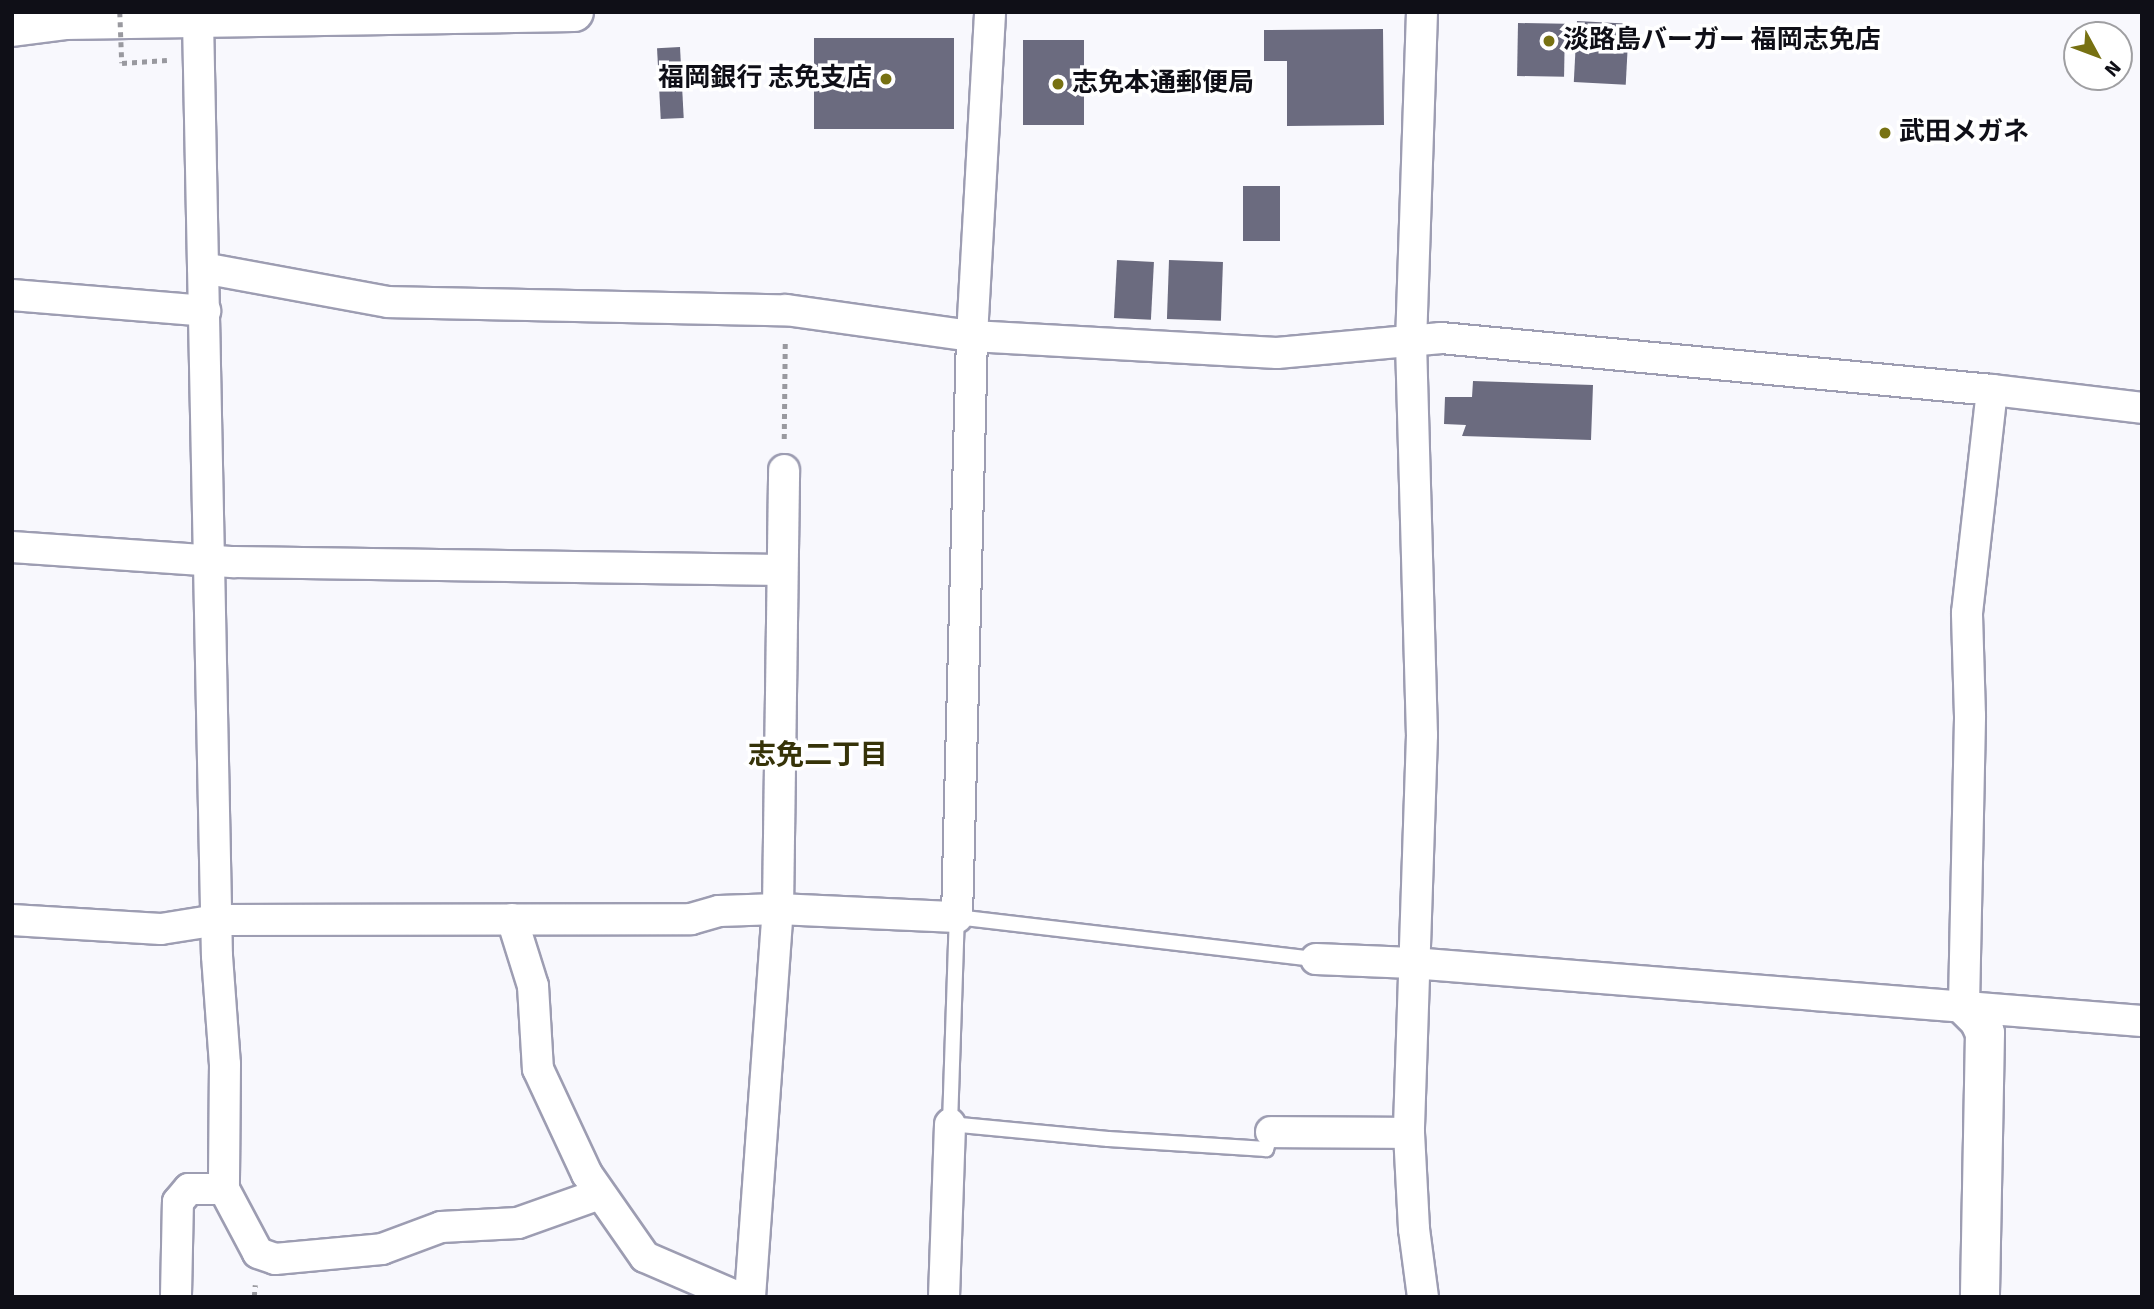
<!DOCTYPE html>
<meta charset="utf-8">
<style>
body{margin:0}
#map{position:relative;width:2154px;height:1309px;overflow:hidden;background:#f8f8fd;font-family:Signika,"Noto Sans JP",sans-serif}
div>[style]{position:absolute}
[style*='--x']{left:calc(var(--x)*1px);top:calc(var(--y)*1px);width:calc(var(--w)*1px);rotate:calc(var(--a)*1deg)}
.building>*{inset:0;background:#6b6b7f;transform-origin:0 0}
.path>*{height:4.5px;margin-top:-2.25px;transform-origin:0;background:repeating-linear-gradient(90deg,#99999f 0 5px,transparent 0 10px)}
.roads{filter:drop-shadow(2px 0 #9d9db2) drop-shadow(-2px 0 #9d9db2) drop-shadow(0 2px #9d9db2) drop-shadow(0 -2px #9d9db2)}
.lane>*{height:14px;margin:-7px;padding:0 7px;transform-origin:7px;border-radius:7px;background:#fff}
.street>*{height:30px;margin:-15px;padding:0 15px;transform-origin:15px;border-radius:15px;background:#fff}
.secondary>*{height:38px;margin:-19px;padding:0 19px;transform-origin:19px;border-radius:19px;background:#fff}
.primary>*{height:38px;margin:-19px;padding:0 19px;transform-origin:19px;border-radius:19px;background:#fff}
.path-bridge>*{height:4.5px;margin-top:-2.25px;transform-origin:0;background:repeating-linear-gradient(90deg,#99999f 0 5px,transparent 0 10px)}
.dots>*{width:19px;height:19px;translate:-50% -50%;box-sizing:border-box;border:4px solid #fff;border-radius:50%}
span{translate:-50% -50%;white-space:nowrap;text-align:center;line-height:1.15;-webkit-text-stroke:7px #fff;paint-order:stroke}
.poi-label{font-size:26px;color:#0f0f17;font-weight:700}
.left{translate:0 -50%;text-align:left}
.right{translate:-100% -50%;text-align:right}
.neighbourhood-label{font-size:28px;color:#363308;font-weight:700}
.frame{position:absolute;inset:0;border:14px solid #0f0f17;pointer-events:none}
.north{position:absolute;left:2063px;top:21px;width:70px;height:70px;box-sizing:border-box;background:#fff;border:2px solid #9f9fa2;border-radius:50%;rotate:131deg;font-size:19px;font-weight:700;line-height:28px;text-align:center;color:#0f0f17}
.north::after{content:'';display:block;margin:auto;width:24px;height:32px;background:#777112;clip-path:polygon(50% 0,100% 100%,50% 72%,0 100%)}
</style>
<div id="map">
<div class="building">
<i style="left:1577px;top:21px;width:52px;height:61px;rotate:3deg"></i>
<i style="left:1518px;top:23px;width:47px;height:53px;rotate:1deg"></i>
<i style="clip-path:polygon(1383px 29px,1384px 125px,1287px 126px,1287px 61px,1264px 61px,1264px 30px)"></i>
<i style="left:954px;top:38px;width:91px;height:140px;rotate:90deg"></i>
<i style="left:1023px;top:40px;width:61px;height:85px"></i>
<i style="left:680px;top:47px;width:71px;height:23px;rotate:87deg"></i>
<i style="left:1243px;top:186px;width:37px;height:55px"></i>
<i style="left:1117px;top:260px;width:37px;height:58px;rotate:3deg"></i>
<i style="left:1169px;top:260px;width:54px;height:59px;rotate:2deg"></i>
<i style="clip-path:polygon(1473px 381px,1593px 385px,1591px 440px,1462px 436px,1466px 425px,1444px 424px,1445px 397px,1472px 397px)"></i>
</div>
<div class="path">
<i style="--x:122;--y:63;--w:45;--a:-3.8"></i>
<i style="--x:784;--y:439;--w:96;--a:-89.4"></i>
<i style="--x:254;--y:1297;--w:12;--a:-85"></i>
</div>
<div class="roads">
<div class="lane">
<i style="--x:1271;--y:1132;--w:18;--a:106"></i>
<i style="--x:1266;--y:1149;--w:158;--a:-176.4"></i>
<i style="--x:1108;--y:1139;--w:159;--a:-174.6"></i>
<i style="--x:950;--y:1124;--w:207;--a:-88.1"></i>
<i style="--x:957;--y:917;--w:361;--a:6.7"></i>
</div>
<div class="street">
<i style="--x:1422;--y:12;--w:330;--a:91.9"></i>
<i style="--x:1411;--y:342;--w:393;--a:88.4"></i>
<i style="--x:1422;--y:735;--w:398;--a:91.9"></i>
<i style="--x:1409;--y:1133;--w:96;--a:87"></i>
<i style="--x:1414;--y:1229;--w:69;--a:82.5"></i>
<i style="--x:198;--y:20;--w:936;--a:88.84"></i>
<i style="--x:217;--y:956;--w:108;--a:85.8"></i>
<i style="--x:225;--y:1064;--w:125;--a:90.5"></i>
<i style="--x:224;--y:1189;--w:72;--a:62"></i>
<i style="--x:258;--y:1253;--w:18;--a:19"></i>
<i style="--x:275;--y:1259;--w:107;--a:-5.3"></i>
<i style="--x:382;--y:1249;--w:63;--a:-20.4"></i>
<i style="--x:441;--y:1227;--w:77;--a:-3"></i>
<i style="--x:518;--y:1223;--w:87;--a:-19.5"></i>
<i style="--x:203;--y:268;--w:188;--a:10.4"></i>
<i style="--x:388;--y:302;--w:398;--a:1.2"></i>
<i style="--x:786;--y:310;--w:188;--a:8"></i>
<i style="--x:972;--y:336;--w:305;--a:3.2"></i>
<i style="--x:1277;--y:353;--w:165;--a:-5.2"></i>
<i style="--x:1441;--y:338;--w:553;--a:5.39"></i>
<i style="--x:1992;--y:390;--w:151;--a:6.8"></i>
<i style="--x:12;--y:295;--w:194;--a:4.7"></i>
<i style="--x:12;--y:547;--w:223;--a:3.9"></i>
<i style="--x:234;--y:562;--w:548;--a:0.84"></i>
<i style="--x:512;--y:919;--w:70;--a:72.6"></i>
<i style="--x:533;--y:986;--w:83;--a:86.6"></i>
<i style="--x:538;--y:1069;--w:116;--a:65"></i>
<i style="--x:587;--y:1174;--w:101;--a:55.1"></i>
<i style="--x:645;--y:1257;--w:101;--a:23.3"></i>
<i style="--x:12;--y:920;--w:149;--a:3.5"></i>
<i style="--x:161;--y:929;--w:58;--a:-9"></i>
<i style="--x:218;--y:920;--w:473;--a:-0.1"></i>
<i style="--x:691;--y:919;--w:29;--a:-16"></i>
<i style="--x:719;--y:911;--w:59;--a:-1.9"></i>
<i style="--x:778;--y:909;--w:179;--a:2.6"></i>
<i style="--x:957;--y:917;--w:581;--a:-88.52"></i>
<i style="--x:972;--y:336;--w:324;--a:-86.8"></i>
<i style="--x:1316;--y:959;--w:96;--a:2.4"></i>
<i style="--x:1412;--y:963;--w:732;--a:4.54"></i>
<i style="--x:1964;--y:1005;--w:289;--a:-88.8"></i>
<i style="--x:1970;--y:716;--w:103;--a:-91.7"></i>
<i style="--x:1967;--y:613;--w:224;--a:-83.6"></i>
<i style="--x:1271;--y:1132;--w:138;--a:0.4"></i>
<i style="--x:176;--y:1295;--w:93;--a:-88.8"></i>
<i style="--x:178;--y:1202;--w:17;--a:-50"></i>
<i style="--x:189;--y:1189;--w:35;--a:0"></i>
<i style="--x:750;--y:1297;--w:389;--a:-85.9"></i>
<i style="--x:778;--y:909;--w:439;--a:-89.2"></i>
<i style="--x:944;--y:1297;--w:173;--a:-88"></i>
</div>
<div class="secondary">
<i style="--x:1964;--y:1005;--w:21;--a:45"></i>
<i style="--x:1979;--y:1020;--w:14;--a:65"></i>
<i style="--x:1985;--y:1033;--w:264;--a:91.1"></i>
</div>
<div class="primary">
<i style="--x:12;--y:27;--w:53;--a:-7.5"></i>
<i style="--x:65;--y:20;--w:509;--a:-0.9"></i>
</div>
</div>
<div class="path-bridge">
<i style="--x:120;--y:12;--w:51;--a:87.8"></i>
</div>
<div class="dots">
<i style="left:1549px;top:41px;background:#777112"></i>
<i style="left:886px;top:79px;background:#777112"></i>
<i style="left:1058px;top:84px;background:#777112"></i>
<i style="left:1885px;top:133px;background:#777112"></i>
</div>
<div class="poi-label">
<span class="left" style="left:1563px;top:41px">淡路島バーガー 福岡志免店</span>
<span class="right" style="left:872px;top:79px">福岡銀行 志免支店</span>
<span class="left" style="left:1072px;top:84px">志免本通郵便局</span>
<span class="left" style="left:1899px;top:133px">武田メガネ</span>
</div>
<div class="neighbourhood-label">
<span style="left:818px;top:755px">志免二丁目</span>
</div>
<div class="frame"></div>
<div class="north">N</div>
</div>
